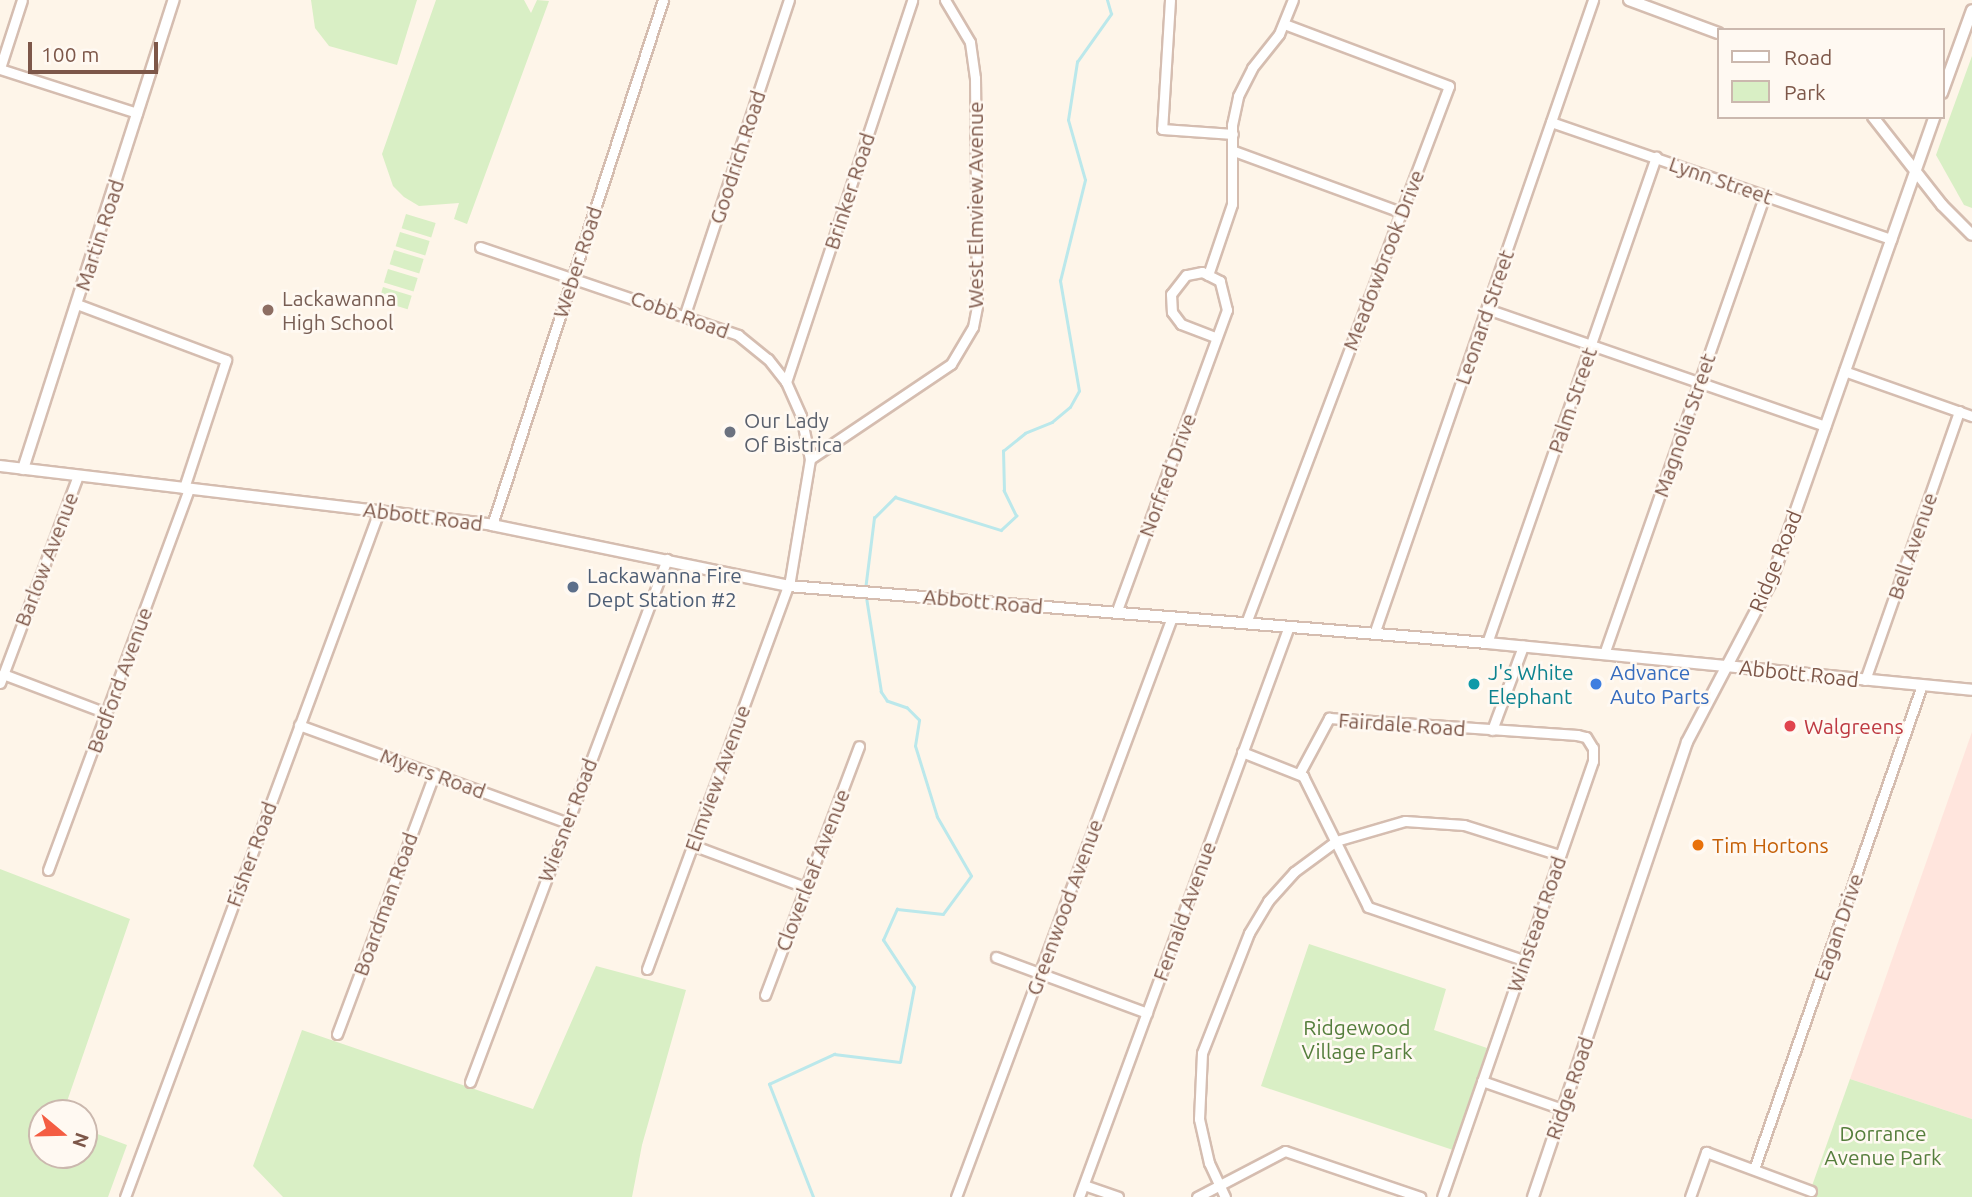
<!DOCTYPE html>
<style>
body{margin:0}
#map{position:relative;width:1972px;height:1197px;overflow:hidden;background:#fef5e9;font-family:Ubuntu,sans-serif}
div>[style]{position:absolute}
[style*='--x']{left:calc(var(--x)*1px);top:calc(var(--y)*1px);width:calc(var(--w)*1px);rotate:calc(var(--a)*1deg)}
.commercial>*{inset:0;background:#ffe5dd}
.green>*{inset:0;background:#d9efc5;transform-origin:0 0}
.stream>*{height:2.5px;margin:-1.25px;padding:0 1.25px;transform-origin:1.25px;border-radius:1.25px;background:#bbe8eb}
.roads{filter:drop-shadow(2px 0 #d5bdb0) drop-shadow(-2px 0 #d5bdb0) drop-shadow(0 2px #d5bdb0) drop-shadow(0 -2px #d5bdb0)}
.minor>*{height:9px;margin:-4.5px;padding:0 4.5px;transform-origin:4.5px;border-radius:4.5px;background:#fff}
.tertiary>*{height:10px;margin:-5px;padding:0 5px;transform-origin:5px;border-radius:5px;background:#fff}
.dots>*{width:19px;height:19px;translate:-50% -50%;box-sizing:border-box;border:4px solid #fff9f2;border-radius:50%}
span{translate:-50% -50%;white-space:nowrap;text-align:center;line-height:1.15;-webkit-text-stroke:5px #fff9f2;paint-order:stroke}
.street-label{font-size:21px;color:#7d5749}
.education-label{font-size:21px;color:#785e54}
.left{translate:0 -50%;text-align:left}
.worship-label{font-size:21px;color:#5b616d}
.service-label{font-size:21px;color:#4e5e75}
.culture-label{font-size:21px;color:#0d838f}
.shop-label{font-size:21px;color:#366cbe}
.health-label{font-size:21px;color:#be3a42}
.food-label{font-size:21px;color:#c56008}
.park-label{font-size:21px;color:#557e3c}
.legend{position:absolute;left:1717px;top:28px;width:228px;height:91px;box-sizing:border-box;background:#fff9f2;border:2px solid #cbb8ae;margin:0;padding:9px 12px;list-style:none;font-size:21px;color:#7d5749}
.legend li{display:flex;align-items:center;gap:14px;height:35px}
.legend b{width:35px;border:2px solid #cbb8ae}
.north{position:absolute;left:28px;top:1099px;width:70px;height:70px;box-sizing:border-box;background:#fff9f2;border:2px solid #cbb8ae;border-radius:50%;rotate:109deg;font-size:19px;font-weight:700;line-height:28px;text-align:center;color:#7d5749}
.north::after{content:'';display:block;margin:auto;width:24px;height:32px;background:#f45d43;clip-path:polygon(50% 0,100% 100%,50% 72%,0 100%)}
.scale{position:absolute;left:28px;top:42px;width:130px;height:32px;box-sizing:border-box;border:4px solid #7d5749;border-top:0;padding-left:9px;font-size:21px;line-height:24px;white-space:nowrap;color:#7d5749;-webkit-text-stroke:5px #fff9f2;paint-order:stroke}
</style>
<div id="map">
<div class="commercial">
<i style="clip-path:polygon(1972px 732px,1972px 1119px,1850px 1079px)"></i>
</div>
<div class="green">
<i style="clip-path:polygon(311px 0,417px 0,397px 65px,329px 46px,315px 28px)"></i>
<i style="clip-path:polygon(436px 0,524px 0,531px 13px,537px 0,549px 1px,467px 224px,454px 219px,459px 203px,419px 206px,404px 197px,393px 186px,382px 154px)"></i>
<i style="clip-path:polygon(1972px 56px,1972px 208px,1964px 205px,1936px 155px)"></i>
<i style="left:406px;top:214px;width:31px;height:15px;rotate:17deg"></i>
<i style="left:400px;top:232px;width:31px;height:15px;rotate:17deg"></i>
<i style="left:394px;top:250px;width:31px;height:15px;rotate:17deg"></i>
<i style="left:388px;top:269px;width:31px;height:14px;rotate:17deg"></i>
<i style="left:383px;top:287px;width:30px;height:14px;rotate:17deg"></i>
<i style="clip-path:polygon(0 869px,130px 919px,63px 1113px,42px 1113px,42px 1155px,84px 1155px,84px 1129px,127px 1145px,108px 1197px,0 1197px)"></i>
<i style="clip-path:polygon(1309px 944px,1446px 989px,1434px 1030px,1487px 1048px,1453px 1150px,1261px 1086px)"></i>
<i style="clip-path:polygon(596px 966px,686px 990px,642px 1145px,632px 1197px,283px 1197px,253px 1166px,302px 1030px,533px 1109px)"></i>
<i style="clip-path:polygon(1850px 1079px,1972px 1119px,1972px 1197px,1808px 1197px)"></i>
</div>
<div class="stream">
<i style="--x:865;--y:590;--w:73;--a:-82.9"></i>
<i style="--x:874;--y:518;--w:30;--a:-45"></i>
<i style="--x:895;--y:497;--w:111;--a:17.3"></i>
<i style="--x:1001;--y:530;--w:21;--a:-43"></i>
<i style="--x:1016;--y:516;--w:28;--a:-116"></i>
<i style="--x:1004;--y:491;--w:40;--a:-91.4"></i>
<i style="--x:1003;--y:451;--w:28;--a:-39"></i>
<i style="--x:1025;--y:433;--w:29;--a:-22"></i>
<i style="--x:1052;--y:422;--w:23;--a:-40"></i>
<i style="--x:1070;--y:407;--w:18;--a:-61"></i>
<i style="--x:1079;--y:391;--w:112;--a:-99.8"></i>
<i style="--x:1060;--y:281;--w:104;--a:-76.1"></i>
<i style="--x:1085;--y:180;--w:62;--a:-105.8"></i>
<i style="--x:1068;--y:120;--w:59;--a:-81.2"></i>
<i style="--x:1077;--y:62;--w:59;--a:-54.7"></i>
<i style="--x:1111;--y:14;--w:15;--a:-106"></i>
<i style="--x:813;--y:1197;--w:121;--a:-111.3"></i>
<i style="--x:769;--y:1084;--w:72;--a:-24.8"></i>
<i style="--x:834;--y:1054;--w:66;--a:6.9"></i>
<i style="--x:900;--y:1062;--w:76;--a:-79.4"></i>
<i style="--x:914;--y:987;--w:56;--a:-123.4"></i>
<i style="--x:883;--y:940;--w:34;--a:-66"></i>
<i style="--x:897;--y:909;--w:46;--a:6.2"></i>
<i style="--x:943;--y:914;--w:47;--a:-53.6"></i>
<i style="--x:971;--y:876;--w:68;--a:-120"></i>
<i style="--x:937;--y:817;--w:74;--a:-107.2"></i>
<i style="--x:915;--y:746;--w:26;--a:-81"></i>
<i style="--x:919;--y:720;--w:17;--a:-135"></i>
<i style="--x:907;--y:708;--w:21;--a:-161"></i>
<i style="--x:887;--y:701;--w:11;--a:-124"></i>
<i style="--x:881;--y:692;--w:96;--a:-99"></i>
</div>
<div class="roads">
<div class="minor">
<i style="--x:1170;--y:0;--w:129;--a:93.5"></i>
<i style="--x:1162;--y:129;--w:71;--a:4"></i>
<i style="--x:0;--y:68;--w:71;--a:-72.1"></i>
<i style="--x:0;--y:69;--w:144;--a:17.8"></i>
<i style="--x:1551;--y:122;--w:360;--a:19"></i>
<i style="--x:1234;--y:151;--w:178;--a:20.1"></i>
<i style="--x:480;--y:247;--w:273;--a:18.8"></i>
<i style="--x:738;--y:335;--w:38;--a:39"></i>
<i style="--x:768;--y:359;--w:29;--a:52"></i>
<i style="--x:786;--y:382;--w:37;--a:66"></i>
<i style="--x:801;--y:416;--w:44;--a:78.2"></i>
<i style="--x:1208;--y:275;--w:75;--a:-71.3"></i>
<i style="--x:1232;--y:204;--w:79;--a:-90"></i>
<i style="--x:1232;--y:125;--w:30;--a:-78"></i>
<i style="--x:1238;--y:96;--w:31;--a:-63"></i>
<i style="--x:1252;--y:68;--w:43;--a:-51.5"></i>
<i style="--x:1279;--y:34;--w:37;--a:-68"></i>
<i style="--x:77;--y:304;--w:159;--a:20.6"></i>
<i style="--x:226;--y:360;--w:135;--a:108.2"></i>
<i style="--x:1487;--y:309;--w:358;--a:19.1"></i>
<i style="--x:685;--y:314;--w:331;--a:-71.7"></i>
<i style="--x:1844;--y:371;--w:136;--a:19.4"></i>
<i style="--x:786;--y:382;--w:402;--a:-71.7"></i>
<i style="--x:492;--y:525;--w:552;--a:-71.96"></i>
<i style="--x:1116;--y:613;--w:323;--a:-69.9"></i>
<i style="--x:1227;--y:310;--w:30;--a:-104"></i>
<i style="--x:1220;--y:281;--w:20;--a:-153"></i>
<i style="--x:1202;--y:272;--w:16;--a:169"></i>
<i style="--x:1186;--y:275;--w:24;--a:128"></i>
<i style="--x:1171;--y:294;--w:18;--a:87"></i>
<i style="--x:1172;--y:312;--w:15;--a:53"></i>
<i style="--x:1181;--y:324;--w:36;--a:21"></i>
<i style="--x:1246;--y:623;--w:574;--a:-69.29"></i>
<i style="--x:1449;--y:86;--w:176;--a:-159.4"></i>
<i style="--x:1374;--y:634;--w:671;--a:-70.94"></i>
<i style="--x:1487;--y:643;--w:515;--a:-70.83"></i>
<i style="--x:1604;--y:654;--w:486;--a:-70.7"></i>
<i style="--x:3;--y:674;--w:110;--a:20.7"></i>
<i style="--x:1865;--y:680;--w:285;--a:-70.7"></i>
<i style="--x:0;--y:683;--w:222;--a:-69.4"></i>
<i style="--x:299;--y:725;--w:284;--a:20"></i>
<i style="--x:1492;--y:730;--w:90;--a:-69.7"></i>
<i style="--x:1242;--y:752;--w:66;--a:21.5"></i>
<i style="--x:1303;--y:776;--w:146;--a:63.6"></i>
<i style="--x:1368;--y:907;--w:164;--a:18.9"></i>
<i style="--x:1299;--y:774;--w:64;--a:-61.8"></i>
<i style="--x:1329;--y:718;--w:249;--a:3.9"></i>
<i style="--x:1577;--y:735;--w:9;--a:13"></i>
<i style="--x:1586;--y:737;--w:13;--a:58"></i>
<i style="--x:1593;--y:748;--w:13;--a:90"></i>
<i style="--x:1593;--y:761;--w:461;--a:109.1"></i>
<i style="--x:692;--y:845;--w:121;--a:20.4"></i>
<i style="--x:48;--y:870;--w:406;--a:-69.7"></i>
<i style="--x:996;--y:957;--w:161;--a:20.3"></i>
<i style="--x:647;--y:969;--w:414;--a:-69.8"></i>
<i style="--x:790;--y:580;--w:123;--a:-80.6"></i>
<i style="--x:810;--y:459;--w:170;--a:-34"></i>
<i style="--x:951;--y:364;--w:43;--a:-59.3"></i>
<i style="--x:973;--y:327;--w:21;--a:-79"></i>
<i style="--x:977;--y:306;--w:228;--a:-90.5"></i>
<i style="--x:975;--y:78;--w:36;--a:-98"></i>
<i style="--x:970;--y:42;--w:49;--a:-120.8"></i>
<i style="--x:765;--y:995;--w:266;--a:-69.3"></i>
<i style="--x:337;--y:1034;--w:278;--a:-69.5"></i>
<i style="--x:1482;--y:1081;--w:85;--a:19.3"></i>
<i style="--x:470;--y:1082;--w:559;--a:-69.36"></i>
<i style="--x:1754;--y:1169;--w:512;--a:-70.86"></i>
<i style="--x:1084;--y:1185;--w:36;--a:19"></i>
<i style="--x:125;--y:1197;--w:732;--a:-69.68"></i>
<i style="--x:956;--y:1197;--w:619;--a:-69.57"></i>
<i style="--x:1079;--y:1197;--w:608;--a:-69.81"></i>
<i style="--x:1197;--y:1197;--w:99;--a:-27.6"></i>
<i style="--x:1285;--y:1151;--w:143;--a:18.8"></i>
<i style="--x:1225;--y:1197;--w:38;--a:-115"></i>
<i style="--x:1209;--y:1163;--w:45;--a:-102.8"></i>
<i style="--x:1199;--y:1119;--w:66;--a:-87.4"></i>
<i style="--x:1202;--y:1053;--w:129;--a:-68.6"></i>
<i style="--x:1249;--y:933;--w:37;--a:-59"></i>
<i style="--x:1268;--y:901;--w:39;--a:-48"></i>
<i style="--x:1294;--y:872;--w:52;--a:-36.4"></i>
<i style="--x:1336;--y:841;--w:72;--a:-16.2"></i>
<i style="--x:1405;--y:821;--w:59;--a:3.9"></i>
<i style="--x:1464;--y:825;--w:100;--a:17.5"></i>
<i style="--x:1690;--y:1197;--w:48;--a:-70.4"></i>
<i style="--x:1706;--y:1152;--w:112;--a:20.4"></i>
</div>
<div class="tertiary">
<i style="--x:1629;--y:0;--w:95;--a:20.3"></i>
<i style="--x:1942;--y:93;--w:88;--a:-70.1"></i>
<i style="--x:1873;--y:117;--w:112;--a:51.9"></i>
<i style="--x:1942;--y:205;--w:42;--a:45"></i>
<i style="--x:0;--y:466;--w:496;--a:6.8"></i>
<i style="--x:492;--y:525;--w:302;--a:11.6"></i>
<i style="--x:788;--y:586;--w:701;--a:4.66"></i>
<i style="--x:1487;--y:643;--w:487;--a:5.5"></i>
<i style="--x:23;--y:469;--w:493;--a:-72.2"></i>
<i style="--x:1533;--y:1197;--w:480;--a:-71.3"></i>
<i style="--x:1687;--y:742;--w:178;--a:-62.3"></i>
<i style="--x:1770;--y:584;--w:495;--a:-70.6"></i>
</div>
</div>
<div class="dots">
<i style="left:268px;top:310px;background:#8d6e63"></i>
<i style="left:730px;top:432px;background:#6b7280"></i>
<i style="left:573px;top:587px;background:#5c6f8a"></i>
<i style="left:1474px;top:684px;background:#0f9aa8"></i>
<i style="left:1596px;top:684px;background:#3f7fe0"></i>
<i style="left:1790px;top:726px;background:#e0444e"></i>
<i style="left:1698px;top:845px;background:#e8710a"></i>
</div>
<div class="street-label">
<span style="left:737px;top:157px;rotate:-72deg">Goodrich Road</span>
<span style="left:1721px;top:180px;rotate:19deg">Lynn Street</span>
<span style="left:849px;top:191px;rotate:-72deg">Brinker Road</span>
<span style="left:975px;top:205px;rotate:-90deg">West Elmview Avenue</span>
<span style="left:99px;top:235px;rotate:-72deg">Martin Road</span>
<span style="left:1383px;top:260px;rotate:-69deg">Meadowbrook Drive</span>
<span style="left:577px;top:262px;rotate:-72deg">Weber Road</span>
<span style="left:680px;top:314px;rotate:20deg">Cobb Road</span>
<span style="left:1484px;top:317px;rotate:-71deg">Leonard Street</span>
<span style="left:1572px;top:400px;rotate:-71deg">Palm Street</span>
<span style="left:1684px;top:425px;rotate:-71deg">Magnolia Street</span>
<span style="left:1167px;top:475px;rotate:-70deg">Norfred Drive</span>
<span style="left:423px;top:516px;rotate:7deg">Abbott Road</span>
<span style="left:1912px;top:546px;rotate:-71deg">Bell Avenue</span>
<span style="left:46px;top:559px;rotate:-69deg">Barlow Avenue</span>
<span style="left:1775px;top:561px;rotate:-68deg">Ridge Road</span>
<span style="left:983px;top:601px;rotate:5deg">Abbott Road</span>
<span style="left:1799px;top:673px;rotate:6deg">Abbott Road</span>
<span style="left:119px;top:680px;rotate:-70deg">Bedford Avenue</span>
<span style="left:1402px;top:724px;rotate:4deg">Fairdale Road</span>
<span style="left:433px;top:773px;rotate:20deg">Myers Road</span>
<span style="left:717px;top:778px;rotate:-70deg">Elmview Avenue</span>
<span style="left:567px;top:820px;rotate:-69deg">Wiesner Road</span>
<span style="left:251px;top:854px;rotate:-70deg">Fisher Road</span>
<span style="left:812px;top:870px;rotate:-69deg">Cloverleaf Avenue</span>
<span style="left:385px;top:904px;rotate:-70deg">Boardman Road</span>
<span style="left:1064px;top:907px;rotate:-70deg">Greenwood Avenue</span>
<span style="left:1184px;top:911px;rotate:-70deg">Fernald Avenue</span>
<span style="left:1536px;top:924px;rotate:-71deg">Winstead Road</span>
<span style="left:1838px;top:927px;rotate:-71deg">Eagan Drive</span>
<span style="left:1569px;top:1088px;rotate:-71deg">Ridge Road</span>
</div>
<div class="education-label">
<span class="left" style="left:282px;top:310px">Lackawanna<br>High School</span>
</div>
<div class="worship-label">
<span class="left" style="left:744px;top:432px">Our Lady<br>Of Bistrica</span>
</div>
<div class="service-label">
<span class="left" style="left:587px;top:587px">Lackawanna Fire<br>Dept Station #2</span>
</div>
<div class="culture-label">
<span class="left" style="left:1488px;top:684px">J's White<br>Elephant</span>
</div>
<div class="shop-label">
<span class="left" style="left:1610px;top:684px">Advance<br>Auto Parts</span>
</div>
<div class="health-label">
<span class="left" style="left:1804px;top:726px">Walgreens</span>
</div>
<div class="food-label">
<span class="left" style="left:1712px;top:845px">Tim Hortons</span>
</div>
<div class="park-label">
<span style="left:1357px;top:1039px">Ridgewood<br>Village Park</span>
<span style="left:1883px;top:1145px">Dorrance<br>Avenue Park</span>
</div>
<ul class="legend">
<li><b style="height:9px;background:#fff"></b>Road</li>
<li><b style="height:19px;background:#d9efc5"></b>Park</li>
</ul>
<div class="north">N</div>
<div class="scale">100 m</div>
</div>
